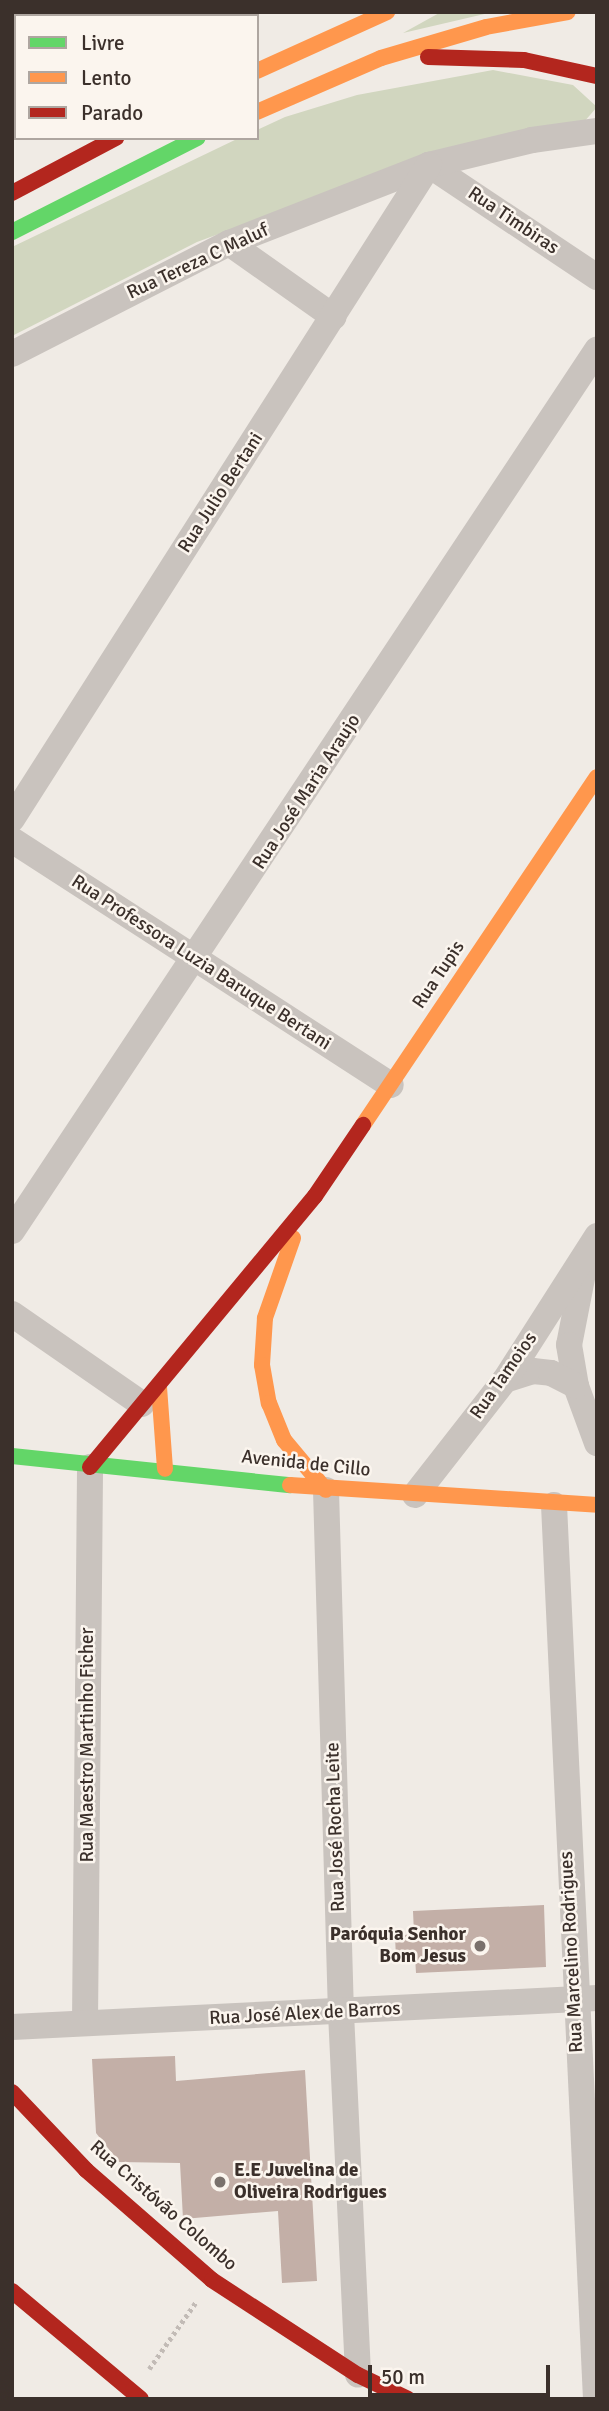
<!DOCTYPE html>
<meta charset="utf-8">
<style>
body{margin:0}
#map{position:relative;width:609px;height:2411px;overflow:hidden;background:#f0ebe5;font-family:Signika,sans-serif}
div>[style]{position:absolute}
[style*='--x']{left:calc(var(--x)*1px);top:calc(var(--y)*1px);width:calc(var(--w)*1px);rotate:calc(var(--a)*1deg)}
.green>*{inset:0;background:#d1d6bf}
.building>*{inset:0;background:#c3afa7}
.path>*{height:4.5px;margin-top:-2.25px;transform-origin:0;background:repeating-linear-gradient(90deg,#c2bbb6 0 3.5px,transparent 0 7px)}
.street>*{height:26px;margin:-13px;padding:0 13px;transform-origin:13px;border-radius:13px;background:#c9c3be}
.fast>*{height:16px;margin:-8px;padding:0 8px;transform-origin:8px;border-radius:8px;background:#63d668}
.slow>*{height:16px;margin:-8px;padding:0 8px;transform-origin:8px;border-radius:8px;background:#ff974d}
.jam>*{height:16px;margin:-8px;padding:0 8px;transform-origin:8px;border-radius:8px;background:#b3261e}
.dots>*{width:19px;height:19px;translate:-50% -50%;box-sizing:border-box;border:4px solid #fbf5ee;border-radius:50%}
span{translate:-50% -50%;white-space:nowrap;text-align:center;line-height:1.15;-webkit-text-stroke:5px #fbf5ee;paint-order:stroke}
.street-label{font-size:19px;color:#3b302b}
.poi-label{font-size:19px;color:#3b302b;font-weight:700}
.right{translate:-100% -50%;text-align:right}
.left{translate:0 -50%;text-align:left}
.frame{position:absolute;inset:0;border:14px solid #3b302b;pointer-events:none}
.legend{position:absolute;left:14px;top:14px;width:245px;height:126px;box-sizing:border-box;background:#fbf5ee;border:2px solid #aea6a0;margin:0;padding:9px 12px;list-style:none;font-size:21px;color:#3b302b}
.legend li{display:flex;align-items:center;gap:14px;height:35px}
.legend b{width:35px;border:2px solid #aea6a0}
.scale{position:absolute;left:368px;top:2365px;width:182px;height:32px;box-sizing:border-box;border:4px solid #3b302b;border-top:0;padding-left:9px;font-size:21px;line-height:24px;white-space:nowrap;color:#3b302b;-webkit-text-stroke:5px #fbf5ee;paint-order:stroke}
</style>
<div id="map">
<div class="green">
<i style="clip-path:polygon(12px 12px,183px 12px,16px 16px,12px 138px)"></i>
<i style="clip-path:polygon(441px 12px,493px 12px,403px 33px)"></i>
<i style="clip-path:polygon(493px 70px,573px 85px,597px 107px,577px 130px,431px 156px,197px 242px,12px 336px,12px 247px,239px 138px,257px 138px,257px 130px,285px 117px,357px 95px)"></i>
</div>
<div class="building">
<i style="clip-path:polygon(544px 1905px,546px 1967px,416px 1973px,415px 1957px,396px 1958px,395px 1936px,414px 1934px,413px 1911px)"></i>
<i style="clip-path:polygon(175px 2056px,176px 2081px,305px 2070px,317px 2281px,282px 2283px,278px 2211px,183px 2219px,180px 2163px,119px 2162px,96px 2133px,92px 2059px)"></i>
</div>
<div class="path">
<i style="--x:149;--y:2369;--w:82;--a:-55"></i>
</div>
<div class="street">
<i style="--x:240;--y:16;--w:5;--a:-53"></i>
<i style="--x:429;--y:165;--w:202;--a:33.7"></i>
<i style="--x:229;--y:243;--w:128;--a:35.2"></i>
<i style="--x:12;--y:354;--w:244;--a:-27.1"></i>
<i style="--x:229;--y:243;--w:215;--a:-21.3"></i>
<i style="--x:429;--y:165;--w:106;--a:-13.6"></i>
<i style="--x:532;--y:140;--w:66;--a:-7.9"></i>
<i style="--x:12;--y:819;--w:776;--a:-57.48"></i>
<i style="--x:12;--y:840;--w:451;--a:32.9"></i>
<i style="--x:12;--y:1231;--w:1058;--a:-56.42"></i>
<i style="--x:584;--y:1268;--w:78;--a:101"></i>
<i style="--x:569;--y:1345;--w:42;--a:80.3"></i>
<i style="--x:576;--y:1386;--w:61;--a:69.8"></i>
<i style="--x:12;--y:1314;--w:158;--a:34.7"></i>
<i style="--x:505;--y:1380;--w:29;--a:-18"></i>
<i style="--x:533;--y:1371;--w:18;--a:6"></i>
<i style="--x:551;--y:1373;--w:28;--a:27"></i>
<i style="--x:326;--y:1490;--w:523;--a:88.36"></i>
<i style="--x:341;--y:2013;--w:362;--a:87.3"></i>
<i style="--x:415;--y:1495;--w:146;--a:-52"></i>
<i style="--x:505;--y:1380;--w:171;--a:-57.4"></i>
<i style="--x:554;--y:1505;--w:895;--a:87.31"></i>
<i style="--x:85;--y:2023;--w:556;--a:-89.48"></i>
<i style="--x:12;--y:2027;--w:586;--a:-2.84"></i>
</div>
<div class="fast">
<i style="--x:12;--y:232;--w:208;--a:-26.9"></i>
<i style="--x:12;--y:1456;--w:280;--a:6"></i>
</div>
<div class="slow">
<i style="--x:257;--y:71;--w:143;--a:-24.4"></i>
<i style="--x:257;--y:112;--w:135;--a:-23.5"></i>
<i style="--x:381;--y:58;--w:109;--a:-16.4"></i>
<i style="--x:486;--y:27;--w:83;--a:-10.4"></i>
<i style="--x:363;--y:1125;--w:419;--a:-56.1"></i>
<i style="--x:293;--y:1238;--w:85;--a:109.3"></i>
<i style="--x:265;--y:1318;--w:47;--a:93.7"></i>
<i style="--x:262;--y:1365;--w:39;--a:80"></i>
<i style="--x:269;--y:1403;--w:40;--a:68"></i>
<i style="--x:284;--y:1440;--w:65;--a:50"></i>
<i style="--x:159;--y:1387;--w:82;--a:85.8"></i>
<i style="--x:290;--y:1485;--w:308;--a:3.7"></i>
</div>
<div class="jam">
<i style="--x:428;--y:57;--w:96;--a:1.8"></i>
<i style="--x:524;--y:60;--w:75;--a:12.4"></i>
<i style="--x:12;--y:193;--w:118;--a:-27.9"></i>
<i style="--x:90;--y:1467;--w:352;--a:-50.3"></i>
<i style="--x:315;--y:1196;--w:86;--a:-55.9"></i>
<i style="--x:12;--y:2092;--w:108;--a:46.5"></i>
<i style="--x:86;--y:2170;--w:167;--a:41.1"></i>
<i style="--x:212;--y:2280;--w:174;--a:33.1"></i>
<i style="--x:358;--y:2375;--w:55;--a:25.6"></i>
<i style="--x:12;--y:2291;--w:168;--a:39.9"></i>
</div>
<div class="dots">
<i style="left:480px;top:1946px;background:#7a716c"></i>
<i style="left:220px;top:2182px;background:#7a716c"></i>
</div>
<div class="street-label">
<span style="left:513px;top:221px;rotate:34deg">Rua Timbiras</span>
<span style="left:198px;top:262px;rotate:-25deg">Rua Tereza C Maluf</span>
<span style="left:221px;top:493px;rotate:-57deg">Rua Julio Bertani</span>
<span style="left:307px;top:792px;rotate:-57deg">Rua José Maria Araujo</span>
<span style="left:201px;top:963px;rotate:33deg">Rua Professora Luzia Baruque Bertani</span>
<span style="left:439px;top:975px;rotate:-56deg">Rua Tupis</span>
<span style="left:504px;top:1376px;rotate:-55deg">Rua Tamoios</span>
<span style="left:306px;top:1464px;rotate:6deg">Avenida de Cillo</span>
<span style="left:88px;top:1745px;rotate:-90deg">Rua Maestro Martinho Ficher</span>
<span style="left:336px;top:1827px;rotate:-92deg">Rua José Rocha Leite</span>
<span style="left:572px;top:1952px;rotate:-93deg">Rua Marcelino Rodrigues</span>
<span style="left:305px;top:2014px;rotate:-3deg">Rua José Alex de Barros</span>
<span style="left:163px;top:2206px;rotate:41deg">Rua Cristóvão Colombo</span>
</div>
<div class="poi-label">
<span class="right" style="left:466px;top:1946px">Paróquia Senhor<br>Bom Jesus</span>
<span class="left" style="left:234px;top:2182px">E.E Juvelina de<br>Oliveira Rodrigues</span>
</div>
<div class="frame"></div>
<ul class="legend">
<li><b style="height:9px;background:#63d668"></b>Livre</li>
<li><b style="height:9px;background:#ff974d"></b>Lento</li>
<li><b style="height:9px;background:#b3261e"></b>Parado</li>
</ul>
<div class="scale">50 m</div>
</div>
